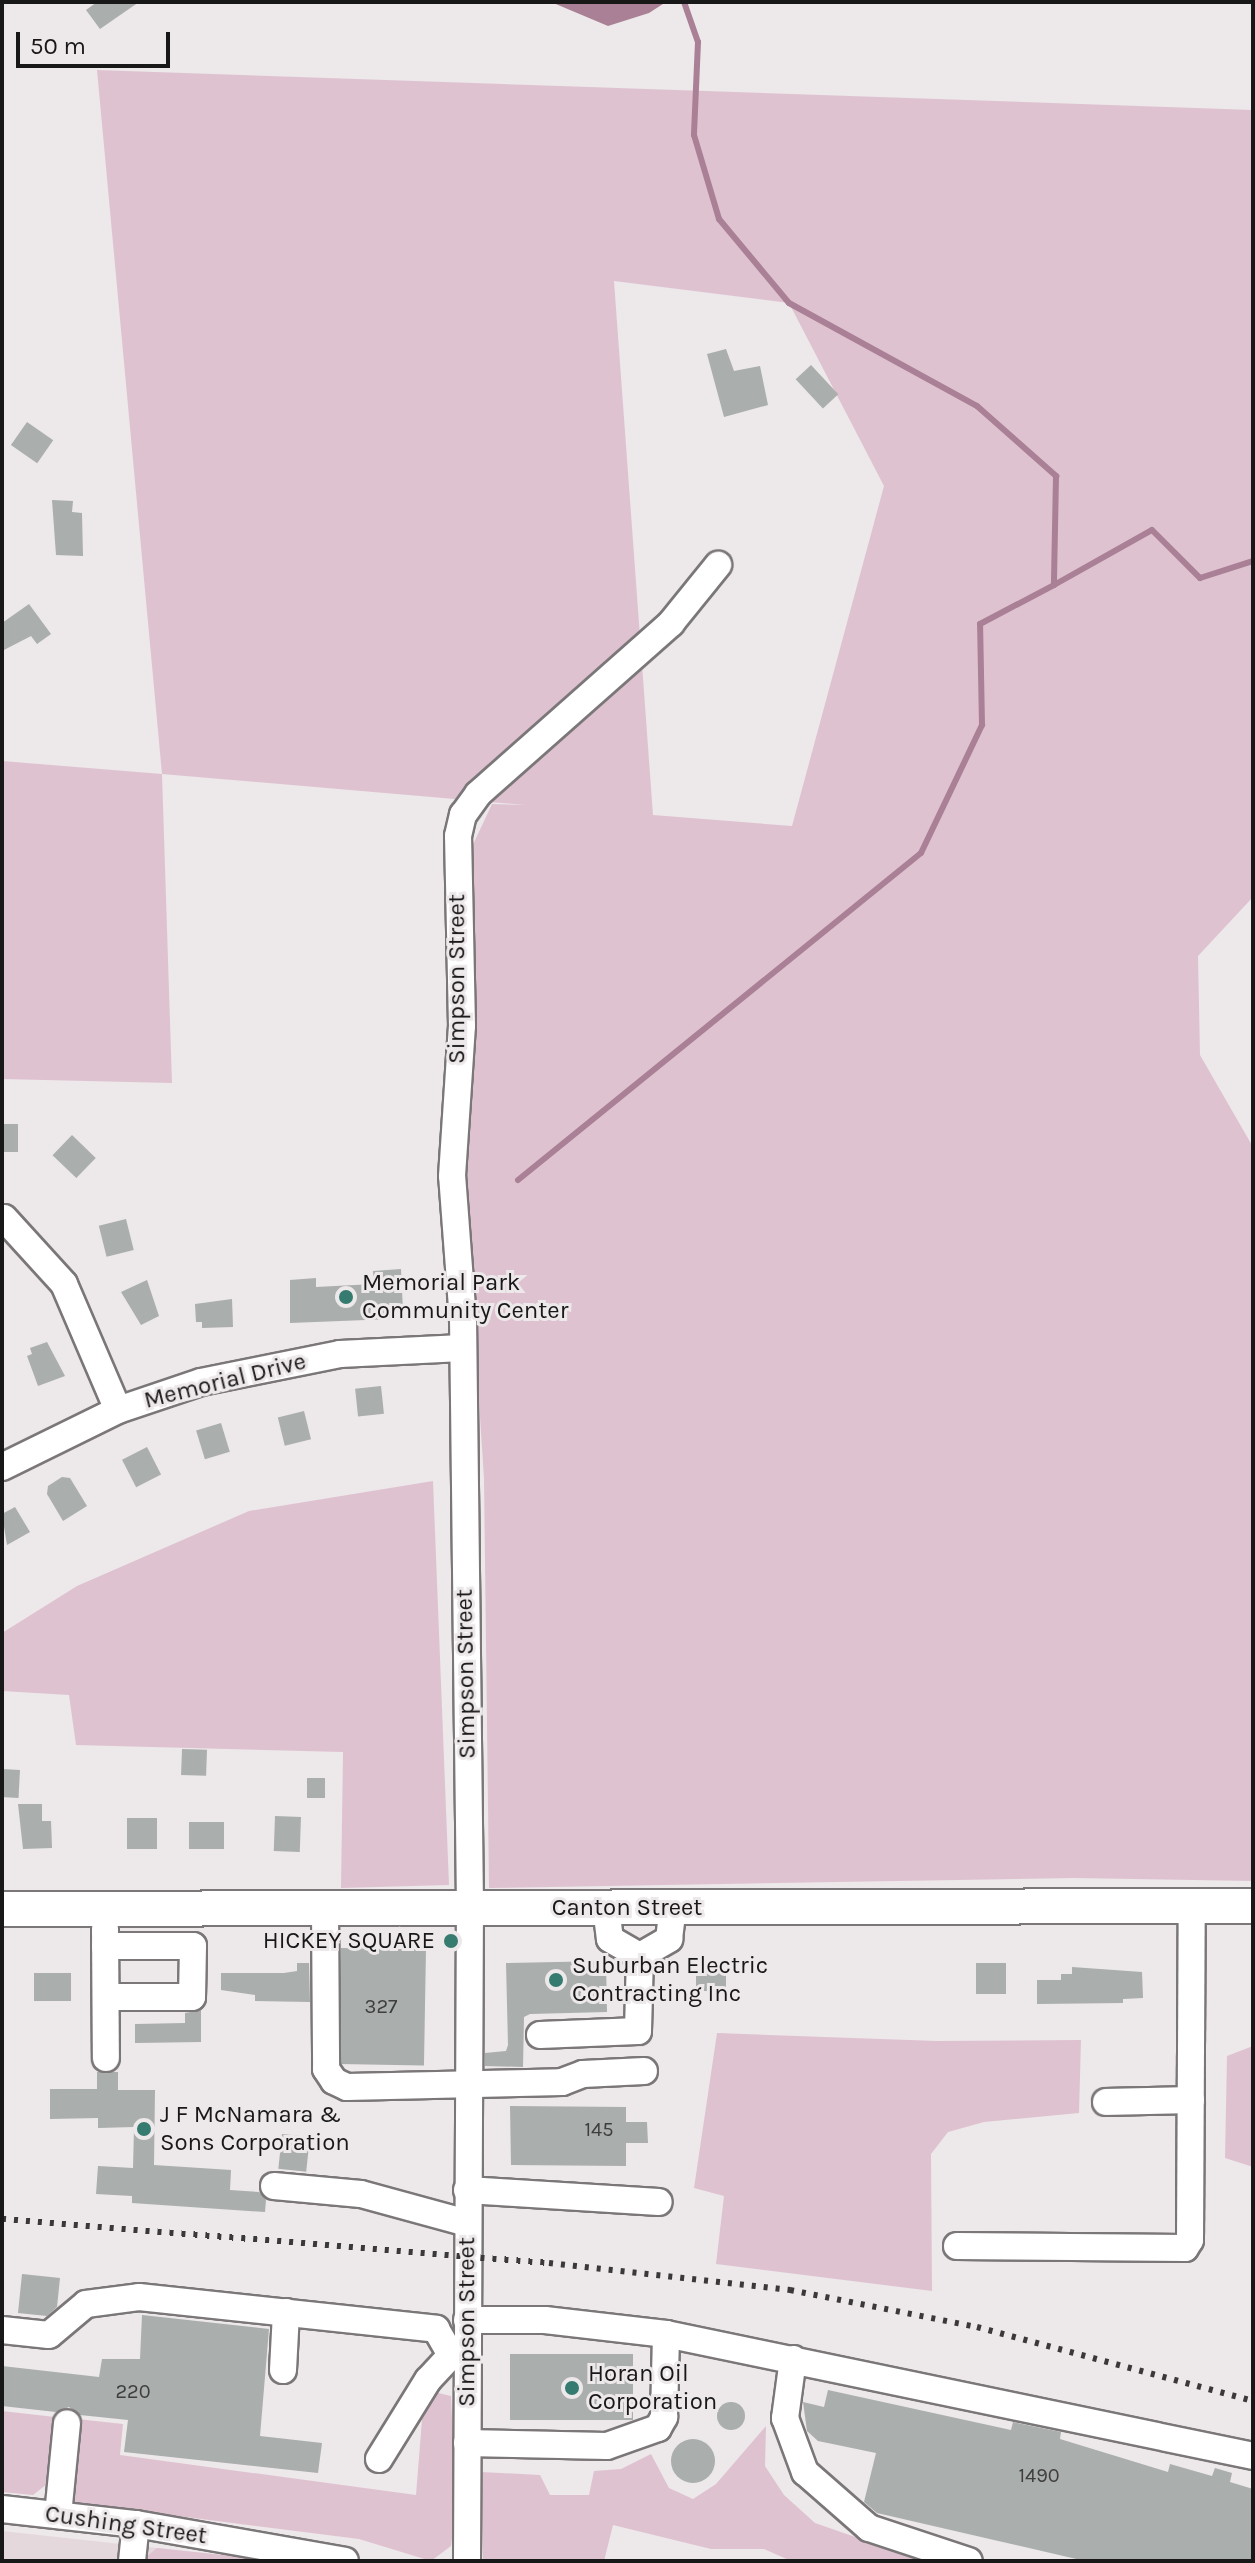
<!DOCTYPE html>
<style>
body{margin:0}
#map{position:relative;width:1255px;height:2563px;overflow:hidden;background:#ede8ea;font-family:Karla,sans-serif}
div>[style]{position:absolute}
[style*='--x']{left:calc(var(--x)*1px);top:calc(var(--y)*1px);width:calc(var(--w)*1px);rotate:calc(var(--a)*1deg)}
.built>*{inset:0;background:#e4d8dd}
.green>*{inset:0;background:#dfc2d0}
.water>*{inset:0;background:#a98095}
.stream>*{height:6px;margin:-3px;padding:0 3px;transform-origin:3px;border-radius:3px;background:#a98095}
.building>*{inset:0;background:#aaaead;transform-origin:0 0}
.round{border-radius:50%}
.roads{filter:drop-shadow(2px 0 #7b7779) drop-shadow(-2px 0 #7b7779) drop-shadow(0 2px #7b7779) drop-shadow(0 -2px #7b7779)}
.minor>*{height:26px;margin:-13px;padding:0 13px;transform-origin:13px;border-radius:13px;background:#fff}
.major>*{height:34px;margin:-17px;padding:0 17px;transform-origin:17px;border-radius:17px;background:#fff}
.rail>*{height:6px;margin-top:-3px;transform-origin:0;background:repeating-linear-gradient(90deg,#3a3839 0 4px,transparent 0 12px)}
.dots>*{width:22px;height:22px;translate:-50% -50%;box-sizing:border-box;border:4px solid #ede8ea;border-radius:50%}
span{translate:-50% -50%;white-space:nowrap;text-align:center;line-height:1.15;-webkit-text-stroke:6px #ede8ea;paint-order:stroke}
.number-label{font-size:20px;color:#3d3e3d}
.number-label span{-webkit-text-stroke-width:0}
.street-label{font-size:24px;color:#191818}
.poi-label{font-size:24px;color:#191818}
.left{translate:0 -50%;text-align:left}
.right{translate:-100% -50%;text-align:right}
.frame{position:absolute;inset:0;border:4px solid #191818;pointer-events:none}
.scale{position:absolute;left:16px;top:32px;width:154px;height:36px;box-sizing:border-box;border:4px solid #191818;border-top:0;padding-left:10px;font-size:24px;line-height:28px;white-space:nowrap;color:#191818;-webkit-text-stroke:6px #ede8ea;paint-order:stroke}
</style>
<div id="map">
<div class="built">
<i style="clip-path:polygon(2px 2531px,175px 2550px,268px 2561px,2px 2561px)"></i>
</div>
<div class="green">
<i style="clip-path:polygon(evenodd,97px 70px,1253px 110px,1253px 897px,1198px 956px,1200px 1055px,1253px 1147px,1253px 1881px,1073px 1878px,489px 1888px,484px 1479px,464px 1166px,476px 1028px,470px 851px,492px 804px,525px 805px,162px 774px,172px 1083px,2px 1079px,2px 761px,162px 774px,97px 70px,614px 281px,789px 303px,884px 486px,792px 826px,653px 815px,614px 281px)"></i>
<i style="clip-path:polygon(433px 1481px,449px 1885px,341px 1888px,343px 1752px,76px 1745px,69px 1695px,2px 1691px,2px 1633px,77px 1586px,249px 1511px)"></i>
<i style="clip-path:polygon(717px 2033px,937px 2041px,1081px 2040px,1079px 2113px,984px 2122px,948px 2132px,931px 2154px,932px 2291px,716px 2264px,724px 2196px,694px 2188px)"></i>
<i style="clip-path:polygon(1253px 2046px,1253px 2167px,1225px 2158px,1227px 2056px)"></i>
<i style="clip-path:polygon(434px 2392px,451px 2396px,456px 2509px,451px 2546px,431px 2561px,359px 2539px,68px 2502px,77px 2419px,123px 2424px,120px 2455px,416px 2495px,423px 2407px)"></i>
<i style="clip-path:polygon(2px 2411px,55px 2417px,47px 2484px,33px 2495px,2px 2492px)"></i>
<i style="clip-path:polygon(766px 2426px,765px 2466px,784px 2495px,815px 2523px,924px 2561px,791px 2561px,764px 2549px,711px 2549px,613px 2525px,604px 2561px,483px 2561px,481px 2472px,540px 2475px,550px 2495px,589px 2495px,594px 2471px,621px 2469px,651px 2454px,669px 2488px,693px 2499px,716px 2484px)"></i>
<i style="clip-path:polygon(157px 2548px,251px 2558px,268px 2561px,141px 2561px)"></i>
</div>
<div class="water">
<i style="clip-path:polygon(551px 2px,666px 2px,649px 13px,608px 26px)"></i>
</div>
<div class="stream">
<i style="--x:684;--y:2;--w:42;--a:70.7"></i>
<i style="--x:698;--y:42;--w:93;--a:92.5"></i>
<i style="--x:694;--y:135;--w:88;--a:73.4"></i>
<i style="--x:719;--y:219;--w:109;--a:50.2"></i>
<i style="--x:789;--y:303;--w:214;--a:28.7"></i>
<i style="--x:977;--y:406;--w:106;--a:41.5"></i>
<i style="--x:1056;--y:476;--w:109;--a:91.1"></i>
<i style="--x:1054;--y:585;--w:112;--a:-29.3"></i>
<i style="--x:1152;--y:530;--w:68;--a:45"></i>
<i style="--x:1200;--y:578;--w:56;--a:-17.8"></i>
<i style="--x:518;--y:1180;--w:519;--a:-39.06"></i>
<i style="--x:921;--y:853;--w:142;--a:-64.5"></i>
<i style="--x:982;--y:725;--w:101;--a:-91.1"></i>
<i style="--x:980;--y:624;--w:84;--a:-27.8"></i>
</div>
<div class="building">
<i style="clip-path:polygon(97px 2px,139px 2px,100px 29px,86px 10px)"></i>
<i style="clip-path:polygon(726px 349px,734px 371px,760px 366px,768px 405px,724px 417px,707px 354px)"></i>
<i style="left:811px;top:365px;width:40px;height:21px;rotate:47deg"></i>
<i style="left:27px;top:422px;width:32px;height:28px;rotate:35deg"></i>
<i style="clip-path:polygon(52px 500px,73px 501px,72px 512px,82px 513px,83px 556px,56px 555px)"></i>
<i style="clip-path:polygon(29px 604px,51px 634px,37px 644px,31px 636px,2px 651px,2px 623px)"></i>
<i style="left:2px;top:1124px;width:16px;height:28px"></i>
<i style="left:72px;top:1135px;width:33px;height:28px;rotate:44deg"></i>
<i style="left:126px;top:1219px;width:32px;height:28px;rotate:76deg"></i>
<i style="clip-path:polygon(401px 1269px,403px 1311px,391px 1312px,391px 1319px,290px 1323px,290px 1280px,316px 1278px,316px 1287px,374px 1284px,373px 1271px)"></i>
<i style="clip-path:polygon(147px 1280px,159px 1316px,141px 1325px,121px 1292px)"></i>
<i style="clip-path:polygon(232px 1299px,233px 1327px,202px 1328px,202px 1322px,196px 1322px,195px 1304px)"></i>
<i style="clip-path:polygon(47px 1342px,65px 1376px,38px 1386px,27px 1356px,32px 1354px,30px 1348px)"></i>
<i style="left:381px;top:1386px;width:28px;height:26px;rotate:84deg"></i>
<i style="left:304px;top:1411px;width:29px;height:27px;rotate:76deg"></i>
<i style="left:221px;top:1423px;width:30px;height:26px;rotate:73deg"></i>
<i style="left:147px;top:1447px;width:31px;height:28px;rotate:63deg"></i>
<i style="clip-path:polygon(62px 1477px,70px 1478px,87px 1506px,63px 1521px,47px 1494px,48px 1486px)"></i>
<i style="clip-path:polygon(15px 1507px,30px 1532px,7px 1545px,2px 1514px)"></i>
<i style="left:182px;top:1749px;width:25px;height:26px;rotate:2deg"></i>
<i style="left:2px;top:1769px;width:18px;height:28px;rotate:3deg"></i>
<i style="left:307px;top:1778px;width:18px;height:20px"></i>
<i style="clip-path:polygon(18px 1804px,42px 1804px,42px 1821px,51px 1821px,52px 1848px,23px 1849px)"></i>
<i style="left:275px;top:1816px;width:26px;height:35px;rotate:2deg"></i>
<i style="left:157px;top:1818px;width:31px;height:30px;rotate:90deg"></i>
<i style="left:189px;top:1822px;width:35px;height:27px"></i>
<i style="left:341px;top:1948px;width:85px;height:116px;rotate:1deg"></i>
<i style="clip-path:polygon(606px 1961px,607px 2012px,530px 2014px,524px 2017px,523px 2067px,485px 2066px,485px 2053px,506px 2051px,508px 2045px,506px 1963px)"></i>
<i style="clip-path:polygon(297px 1963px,309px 1963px,310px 2002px,255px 2001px,255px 1995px,221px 1990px,221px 1973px,284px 1973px,297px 1971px)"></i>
<i style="left:976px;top:1963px;width:30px;height:31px"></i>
<i style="left:696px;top:1967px;width:30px;height:24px"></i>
<i style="clip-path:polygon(1072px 1967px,1142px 1972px,1143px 1998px,1123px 1999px,1123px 2003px,1037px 2004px,1037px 1980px,1061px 1980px,1061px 1974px,1072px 1974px)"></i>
<i style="left:34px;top:1973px;width:37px;height:28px"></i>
<i style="clip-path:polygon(201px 2010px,201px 2042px,135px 2043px,135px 2024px,185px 2023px,185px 2013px)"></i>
<i style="clip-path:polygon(97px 2072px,118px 2072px,118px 2090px,155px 2090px,154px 2165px,231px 2170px,230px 2190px,259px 2192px,266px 2200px,265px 2212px,132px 2203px,132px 2196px,96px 2194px,98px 2166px,133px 2168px,134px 2127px,98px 2128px,98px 2118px,50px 2119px,50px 2089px,97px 2089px)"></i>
<i style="clip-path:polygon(510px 2106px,626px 2107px,626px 2122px,647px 2122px,648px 2143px,626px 2143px,626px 2166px,511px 2165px)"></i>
<i style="left:282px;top:2134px;width:28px;height:35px;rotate:6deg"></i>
<i style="clip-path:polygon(22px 2274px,60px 2278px,57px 2307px,47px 2316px,18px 2313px)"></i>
<i style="clip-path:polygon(142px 2315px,269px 2329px,260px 2436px,322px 2443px,318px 2473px,124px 2452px,128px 2420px,80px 2415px,69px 2407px,56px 2412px,2px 2406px,2px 2366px,99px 2377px,102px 2359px,140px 2359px)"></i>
<i style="left:633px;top:2354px;width:66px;height:123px;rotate:90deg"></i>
<i style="clip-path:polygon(828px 2390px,1011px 2430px,1013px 2422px,1061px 2432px,1060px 2439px,1168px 2472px,1170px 2464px,1212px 2476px,1215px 2468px,1232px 2473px,1230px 2482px,1253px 2489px,1253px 2561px,1085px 2561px,877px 2513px,864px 2502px,876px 2453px,818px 2441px,807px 2431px,803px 2402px,824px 2407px)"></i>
<i class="round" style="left:717px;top:2402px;width:28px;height:28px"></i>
<i class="round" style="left:671px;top:2439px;width:44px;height:44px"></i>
</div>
<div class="roads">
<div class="minor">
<i style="--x:4;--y:1218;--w:89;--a:47.7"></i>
<i style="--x:64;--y:1284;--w:137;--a:66.8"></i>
<i style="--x:2;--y:1467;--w:129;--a:-26.2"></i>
<i style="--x:118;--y:1410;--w:88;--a:-18.6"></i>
<i style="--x:201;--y:1382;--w:142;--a:-11.4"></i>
<i style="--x:340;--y:1354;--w:122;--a:-2.8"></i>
<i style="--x:606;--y:1907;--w:32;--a:83"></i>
<i style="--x:610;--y:1939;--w:34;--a:30"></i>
<i style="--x:640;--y:1956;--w:34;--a:-30"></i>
<i style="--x:669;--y:1939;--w:31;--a:-83"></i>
<i style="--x:325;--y:1909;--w:160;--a:89.6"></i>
<i style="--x:326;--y:2069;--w:14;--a:56"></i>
<i style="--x:334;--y:2081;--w:14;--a:25"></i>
<i style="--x:347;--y:2087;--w:215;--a:-1.3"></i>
<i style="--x:562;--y:2082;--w:22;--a:-21"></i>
<i style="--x:583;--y:2074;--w:61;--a:-2.8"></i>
<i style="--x:105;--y:1929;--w:129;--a:89.6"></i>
<i style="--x:105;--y:1946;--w:88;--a:0"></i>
<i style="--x:193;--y:1946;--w:51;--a:91.1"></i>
<i style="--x:192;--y:1997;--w:86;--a:180"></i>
<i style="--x:540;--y:2035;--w:98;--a:-2.3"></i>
<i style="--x:638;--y:2031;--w:75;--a:-88.5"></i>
<i style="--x:1106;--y:2102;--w:85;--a:-1.3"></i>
<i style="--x:274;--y:2186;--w:87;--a:5.3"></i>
<i style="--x:361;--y:2194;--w:110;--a:15.3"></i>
<i style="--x:467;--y:2190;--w:192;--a:3.6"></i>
<i style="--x:957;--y:2246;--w:228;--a:0.5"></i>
<i style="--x:1185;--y:2248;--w:9;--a:-58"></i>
<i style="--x:1190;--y:2240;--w:334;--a:-89.7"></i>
<i style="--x:467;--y:2320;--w:78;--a:0"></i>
<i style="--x:545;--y:2320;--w:122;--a:6.6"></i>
<i style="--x:666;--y:2334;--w:600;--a:11.74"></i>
<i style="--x:2;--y:2330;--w:47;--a:6.1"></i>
<i style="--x:49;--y:2335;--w:48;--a:-40"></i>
<i style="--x:86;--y:2304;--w:53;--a:-7.5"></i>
<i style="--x:139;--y:2297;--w:299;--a:6.1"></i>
<i style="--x:436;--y:2329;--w:30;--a:60"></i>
<i style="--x:451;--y:2355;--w:17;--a:3"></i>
<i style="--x:793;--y:2359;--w:60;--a:97.7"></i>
<i style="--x:785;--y:2418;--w:58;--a:69.7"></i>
<i style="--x:805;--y:2472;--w:85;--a:41.2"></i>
<i style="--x:869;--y:2528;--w:105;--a:18.3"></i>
<i style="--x:283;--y:2370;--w:58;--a:-87"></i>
<i style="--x:467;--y:2443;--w:140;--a:1.2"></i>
<i style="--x:607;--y:2446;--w:54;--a:-19.4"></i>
<i style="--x:658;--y:2428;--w:13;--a:-61"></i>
<i style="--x:664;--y:2417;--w:83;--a:-88.6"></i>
<i style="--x:379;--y:2459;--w:93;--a:-58.2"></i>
<i style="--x:428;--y:2380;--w:34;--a:-47"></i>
<i style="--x:2;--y:2509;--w:135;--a:6.4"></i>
<i style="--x:136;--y:2524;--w:212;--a:10"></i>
<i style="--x:58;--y:2515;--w:92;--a:-84.4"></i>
<i style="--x:132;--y:2561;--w:37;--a:-84"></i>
<i style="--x:467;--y:2561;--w:654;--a:-89.74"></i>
<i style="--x:470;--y:1907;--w:586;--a:-90.68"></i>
<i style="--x:463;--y:1321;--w:145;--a:-94.3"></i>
<i style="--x:452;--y:1176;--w:150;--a:-86.2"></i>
<i style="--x:462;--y:1026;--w:190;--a:-91.2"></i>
<i style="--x:458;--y:836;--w:22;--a:-77"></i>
<i style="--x:463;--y:815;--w:26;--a:-54"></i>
<i style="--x:478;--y:794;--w:258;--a:-41.5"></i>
<i style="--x:671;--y:623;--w:75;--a:-51"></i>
</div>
<div class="major">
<i style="--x:2;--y:1909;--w:1251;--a:-0.14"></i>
</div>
</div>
<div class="rail">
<i style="--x:2;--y:2219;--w:549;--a:4.6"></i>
<i style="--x:549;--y:2263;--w:243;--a:6.4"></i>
<i style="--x:790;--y:2290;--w:191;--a:11.2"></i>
<i style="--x:977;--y:2327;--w:286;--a:15"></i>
</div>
<div class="dots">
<i style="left:346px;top:1297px;background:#367b70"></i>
<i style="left:451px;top:1941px;background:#367b70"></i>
<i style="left:556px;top:1980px;background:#367b70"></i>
<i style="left:144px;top:2129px;background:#367b70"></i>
<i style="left:572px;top:2388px;background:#367b70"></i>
</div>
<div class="number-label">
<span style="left:381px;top:2006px">327</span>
<span style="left:599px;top:2129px">145</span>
<span style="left:133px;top:2391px">220</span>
<span style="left:1039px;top:2475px">1490</span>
</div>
<div class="street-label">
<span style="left:457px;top:979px;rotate:-90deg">Simpson Street</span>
<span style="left:225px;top:1381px;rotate:-14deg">Memorial Drive</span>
<span style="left:466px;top:1674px;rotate:-91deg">Simpson Street</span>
<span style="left:627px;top:1908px">Canton Street</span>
<span style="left:467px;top:2322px;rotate:-90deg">Simpson Street</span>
<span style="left:126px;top:2525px;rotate:8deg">Cushing Street</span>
</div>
<div class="poi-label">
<span class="left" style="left:362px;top:1297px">Memorial Park<br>Community Center</span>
<span class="right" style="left:435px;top:1941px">HICKEY SQUARE</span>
<span class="left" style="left:572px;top:1980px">Suburban Electric<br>Contracting Inc</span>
<span class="left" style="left:160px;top:2129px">J F McNamara &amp;<br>Sons Corporation</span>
<span class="left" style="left:588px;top:2388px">Horan Oil<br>Corporation</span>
</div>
<div class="frame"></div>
<div class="scale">50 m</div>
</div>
